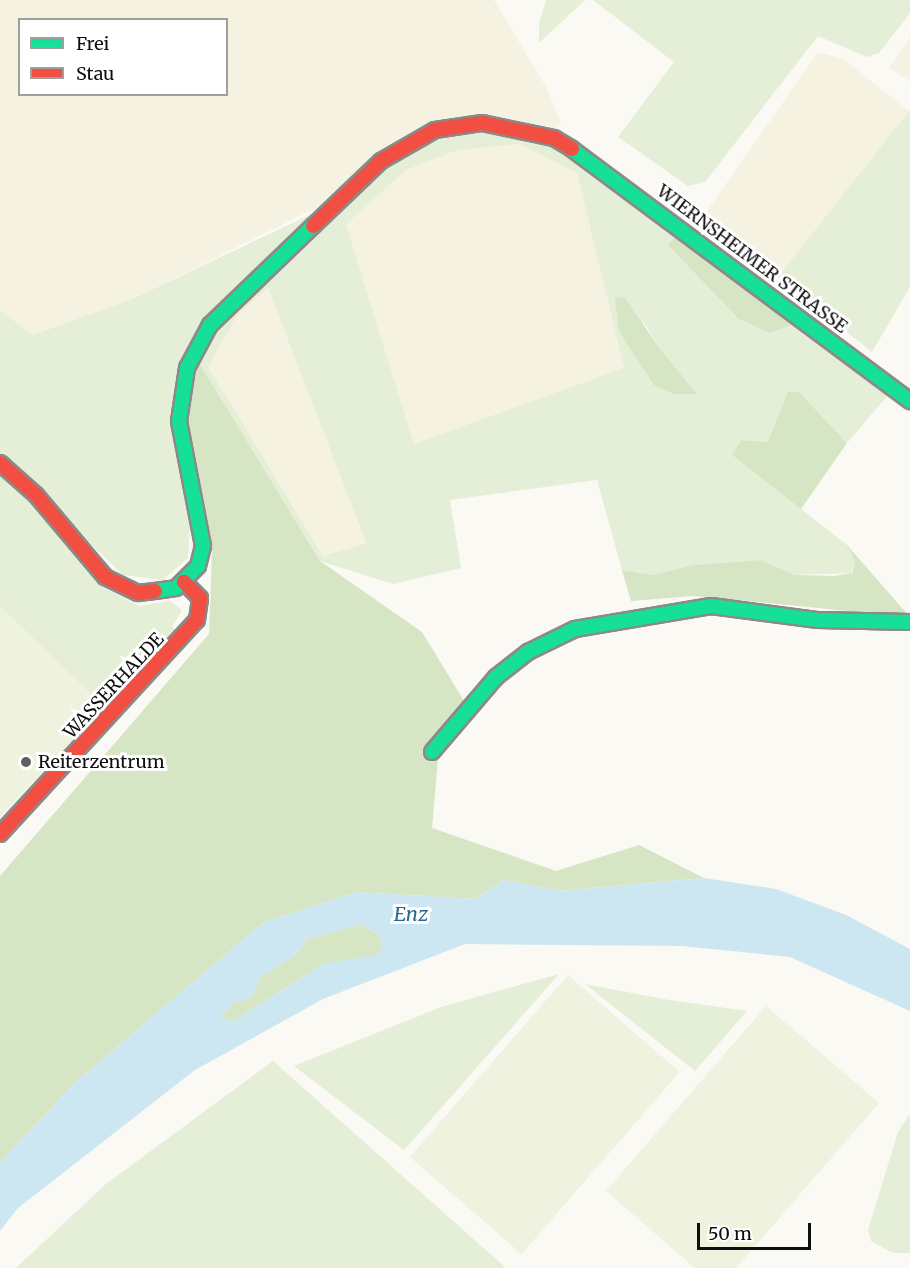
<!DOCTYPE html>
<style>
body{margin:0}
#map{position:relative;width:910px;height:1268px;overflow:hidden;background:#faf9f4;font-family:Merriweather,serif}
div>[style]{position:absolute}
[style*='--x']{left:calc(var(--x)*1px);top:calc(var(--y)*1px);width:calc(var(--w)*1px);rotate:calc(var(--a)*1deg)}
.farmland>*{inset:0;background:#f6f2e1}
.green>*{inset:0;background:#e5eed6}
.forest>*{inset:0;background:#d6e5c4}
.pitch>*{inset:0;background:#eef2df;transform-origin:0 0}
.water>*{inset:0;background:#cce7f1}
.roads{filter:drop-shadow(2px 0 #8b8a88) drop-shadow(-2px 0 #8b8a88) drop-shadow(0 2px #8b8a88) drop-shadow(0 -2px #8b8a88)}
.fast>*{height:14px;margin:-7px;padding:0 7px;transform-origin:7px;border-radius:7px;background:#16e098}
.jam>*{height:14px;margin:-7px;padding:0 7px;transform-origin:7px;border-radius:7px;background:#f24e42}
.dots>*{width:16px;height:16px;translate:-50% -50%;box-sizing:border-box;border:3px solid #fff;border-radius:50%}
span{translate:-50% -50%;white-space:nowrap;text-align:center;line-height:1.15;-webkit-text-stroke:6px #fff;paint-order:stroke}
.street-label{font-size:18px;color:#0e0e0e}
.poi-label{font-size:18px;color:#0e0e0e}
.left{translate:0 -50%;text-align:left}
.water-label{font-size:20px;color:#236994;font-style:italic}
.legend{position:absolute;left:18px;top:18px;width:210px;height:78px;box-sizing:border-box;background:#fff;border:2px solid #9f9f9f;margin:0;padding:8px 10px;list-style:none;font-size:18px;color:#0e0e0e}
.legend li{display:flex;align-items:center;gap:12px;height:30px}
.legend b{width:30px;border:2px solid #9f9f9f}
.scale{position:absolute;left:697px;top:1223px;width:114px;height:27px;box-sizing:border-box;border:3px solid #0e0e0e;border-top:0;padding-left:8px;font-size:18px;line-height:21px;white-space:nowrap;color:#0e0e0e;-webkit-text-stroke:4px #fff;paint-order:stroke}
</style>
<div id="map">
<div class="farmland">
<i style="clip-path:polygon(evenodd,0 0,494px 0,546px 87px,561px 122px,554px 128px,499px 117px,132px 299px,33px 335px,0 310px,0 0,20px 20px,226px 20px,226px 94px,20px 94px,20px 20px)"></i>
<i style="clip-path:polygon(910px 37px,910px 81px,889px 68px)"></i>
<i style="clip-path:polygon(818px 52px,843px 59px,910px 112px,778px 277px,702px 218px)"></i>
<i style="clip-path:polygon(519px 144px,577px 173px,624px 369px,414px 444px,346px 224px,406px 170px,458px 150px)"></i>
<i style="clip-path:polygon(268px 288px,366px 544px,323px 556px,207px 367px,237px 315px)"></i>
</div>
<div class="green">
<i style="clip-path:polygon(546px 0,585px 0,539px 43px,539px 24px)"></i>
<i style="clip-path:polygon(593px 0,910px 0,910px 13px,879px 53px,867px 57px,818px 36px,705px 182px,688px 186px,618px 137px,674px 62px)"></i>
<i style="clip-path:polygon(910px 110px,910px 287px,872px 352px,778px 277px)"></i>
<i style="clip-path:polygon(evenodd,481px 131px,540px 141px,578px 160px,677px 234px,668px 245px,796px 323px,888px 395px,847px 443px,799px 392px,768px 442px,741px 440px,732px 455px,846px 544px,855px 561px,851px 573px,794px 575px,761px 560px,693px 565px,653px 575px,622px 570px,597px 480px,450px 500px,461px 568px,393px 584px,320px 561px,198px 361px,215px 330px,368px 181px,429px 142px,481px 131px,519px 144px,577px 173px,624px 368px,414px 444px,346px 224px,406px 170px,458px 150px,519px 144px,481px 131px,268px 288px,366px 543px,365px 544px,323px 556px,208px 367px,237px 315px,268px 288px,481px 131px,640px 316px,661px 350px,696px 394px,674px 394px,640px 316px)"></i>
<i style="clip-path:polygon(316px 212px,202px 326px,188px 558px,163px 580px,123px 575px,0 456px,0 310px,33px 335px,132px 299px)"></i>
<i style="clip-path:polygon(0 472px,33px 503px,102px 587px,139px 606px,169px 601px,182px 610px,172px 627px,180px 634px,109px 712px,0 606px)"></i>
<i style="clip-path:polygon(559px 974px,404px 1150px,294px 1066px,444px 1006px)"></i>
<i style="clip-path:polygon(585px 984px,663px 999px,747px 1011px,695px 1071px)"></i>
<i style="clip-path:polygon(273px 1061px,506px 1268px,16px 1268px,106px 1184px)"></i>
<i style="clip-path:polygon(910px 1114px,910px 1253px,893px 1253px,871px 1241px,868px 1230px,898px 1132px)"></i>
</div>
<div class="forest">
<i style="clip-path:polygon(677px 234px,796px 323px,770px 333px,739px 319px,668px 245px)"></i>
<i style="clip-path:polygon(624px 297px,661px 350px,697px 394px,674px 394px,654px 385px,619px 331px,615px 298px)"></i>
<i style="clip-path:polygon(198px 361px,320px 561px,422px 632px,469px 709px,439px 747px,432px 828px,556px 871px,639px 845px,704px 878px,559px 891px,504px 880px,475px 899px,357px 892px,264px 922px,78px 1080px,0 1162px,0 876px,209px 634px,212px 553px,185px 426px)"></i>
<i style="clip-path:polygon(788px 392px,799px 392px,847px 443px,801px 509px,732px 455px,741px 440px,768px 442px)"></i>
<i style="clip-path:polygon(846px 544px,910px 617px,694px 596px,631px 601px,622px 570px,653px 575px,693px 565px,761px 560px,794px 575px,835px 576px,852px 573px,855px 561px)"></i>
<i style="clip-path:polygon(362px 924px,380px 936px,382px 950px,376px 956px,323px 964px,234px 1021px,220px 1019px,232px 1004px,252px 997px,260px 977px,297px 954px,307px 939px)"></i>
</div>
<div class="pitch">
<i style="clip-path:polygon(0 606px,104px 707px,0 817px)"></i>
<i style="left:568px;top:975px;width:148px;height:241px;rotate:41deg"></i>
<i style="clip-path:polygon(766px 1006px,879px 1103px,736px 1268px,695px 1268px,606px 1191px)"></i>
</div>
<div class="water">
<i style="clip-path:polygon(evenodd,704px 878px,776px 889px,846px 915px,910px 949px,910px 1011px,790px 957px,682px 946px,465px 944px,323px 999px,195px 1070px,18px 1208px,0 1231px,0 1162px,78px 1080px,264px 922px,357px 892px,475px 899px,504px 880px,559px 891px,704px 878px,362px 924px,380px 936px,382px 950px,376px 955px,323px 964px,234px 1021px,220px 1019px,232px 1004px,252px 997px,260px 977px,297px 954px,307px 939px,362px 924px)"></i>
</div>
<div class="roads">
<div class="fast">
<i style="--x:572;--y:149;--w:422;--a:36.7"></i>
<i style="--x:155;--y:591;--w:21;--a:-8"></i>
<i style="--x:176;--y:588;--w:31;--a:-45"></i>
<i style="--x:198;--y:566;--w:21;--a:-76"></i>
<i style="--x:203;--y:546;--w:127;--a:-100.9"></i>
<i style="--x:179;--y:421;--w:54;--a:-81.4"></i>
<i style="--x:187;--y:368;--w:49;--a:-61.9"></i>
<i style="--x:210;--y:325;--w:143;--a:-43.9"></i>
<i style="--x:432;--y:752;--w:99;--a:-49.5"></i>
<i style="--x:496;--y:677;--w:41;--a:-38"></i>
<i style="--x:528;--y:652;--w:52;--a:-26.1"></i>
<i style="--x:575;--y:629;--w:138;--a:-9.6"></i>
<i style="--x:711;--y:606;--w:108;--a:7.5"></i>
<i style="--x:818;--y:620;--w:92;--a:1.2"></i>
</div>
<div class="jam">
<i style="--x:313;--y:226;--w:94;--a:-43.7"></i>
<i style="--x:381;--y:161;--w:62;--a:-29.9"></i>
<i style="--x:435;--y:130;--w:48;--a:-8.5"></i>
<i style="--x:482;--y:123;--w:74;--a:11.8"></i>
<i style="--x:554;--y:138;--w:21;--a:31"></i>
<i style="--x:0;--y:463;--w:48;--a:41.6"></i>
<i style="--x:36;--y:495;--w:107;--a:49.9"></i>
<i style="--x:105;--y:577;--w:37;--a:26"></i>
<i style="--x:138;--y:593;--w:17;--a:-7"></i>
<i style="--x:0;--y:834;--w:291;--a:-47.4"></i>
<i style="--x:197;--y:620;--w:22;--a:-82"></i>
<i style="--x:200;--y:598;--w:23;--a:-135"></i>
</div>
</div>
<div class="dots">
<i style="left:26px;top:762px;background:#61605e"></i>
</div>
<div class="street-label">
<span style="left:752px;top:259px;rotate:37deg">WIERNSHEIMER STRASSE</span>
<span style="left:114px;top:686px;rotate:-47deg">WASSERHALDE</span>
</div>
<div class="poi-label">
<span class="left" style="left:38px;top:762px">Reiterzentrum</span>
</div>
<div class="water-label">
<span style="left:411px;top:913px">Enz</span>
</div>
<ul class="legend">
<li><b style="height:8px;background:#16e098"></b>Frei</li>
<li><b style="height:8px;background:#f24e42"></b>Stau</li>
</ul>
<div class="scale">50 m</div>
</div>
